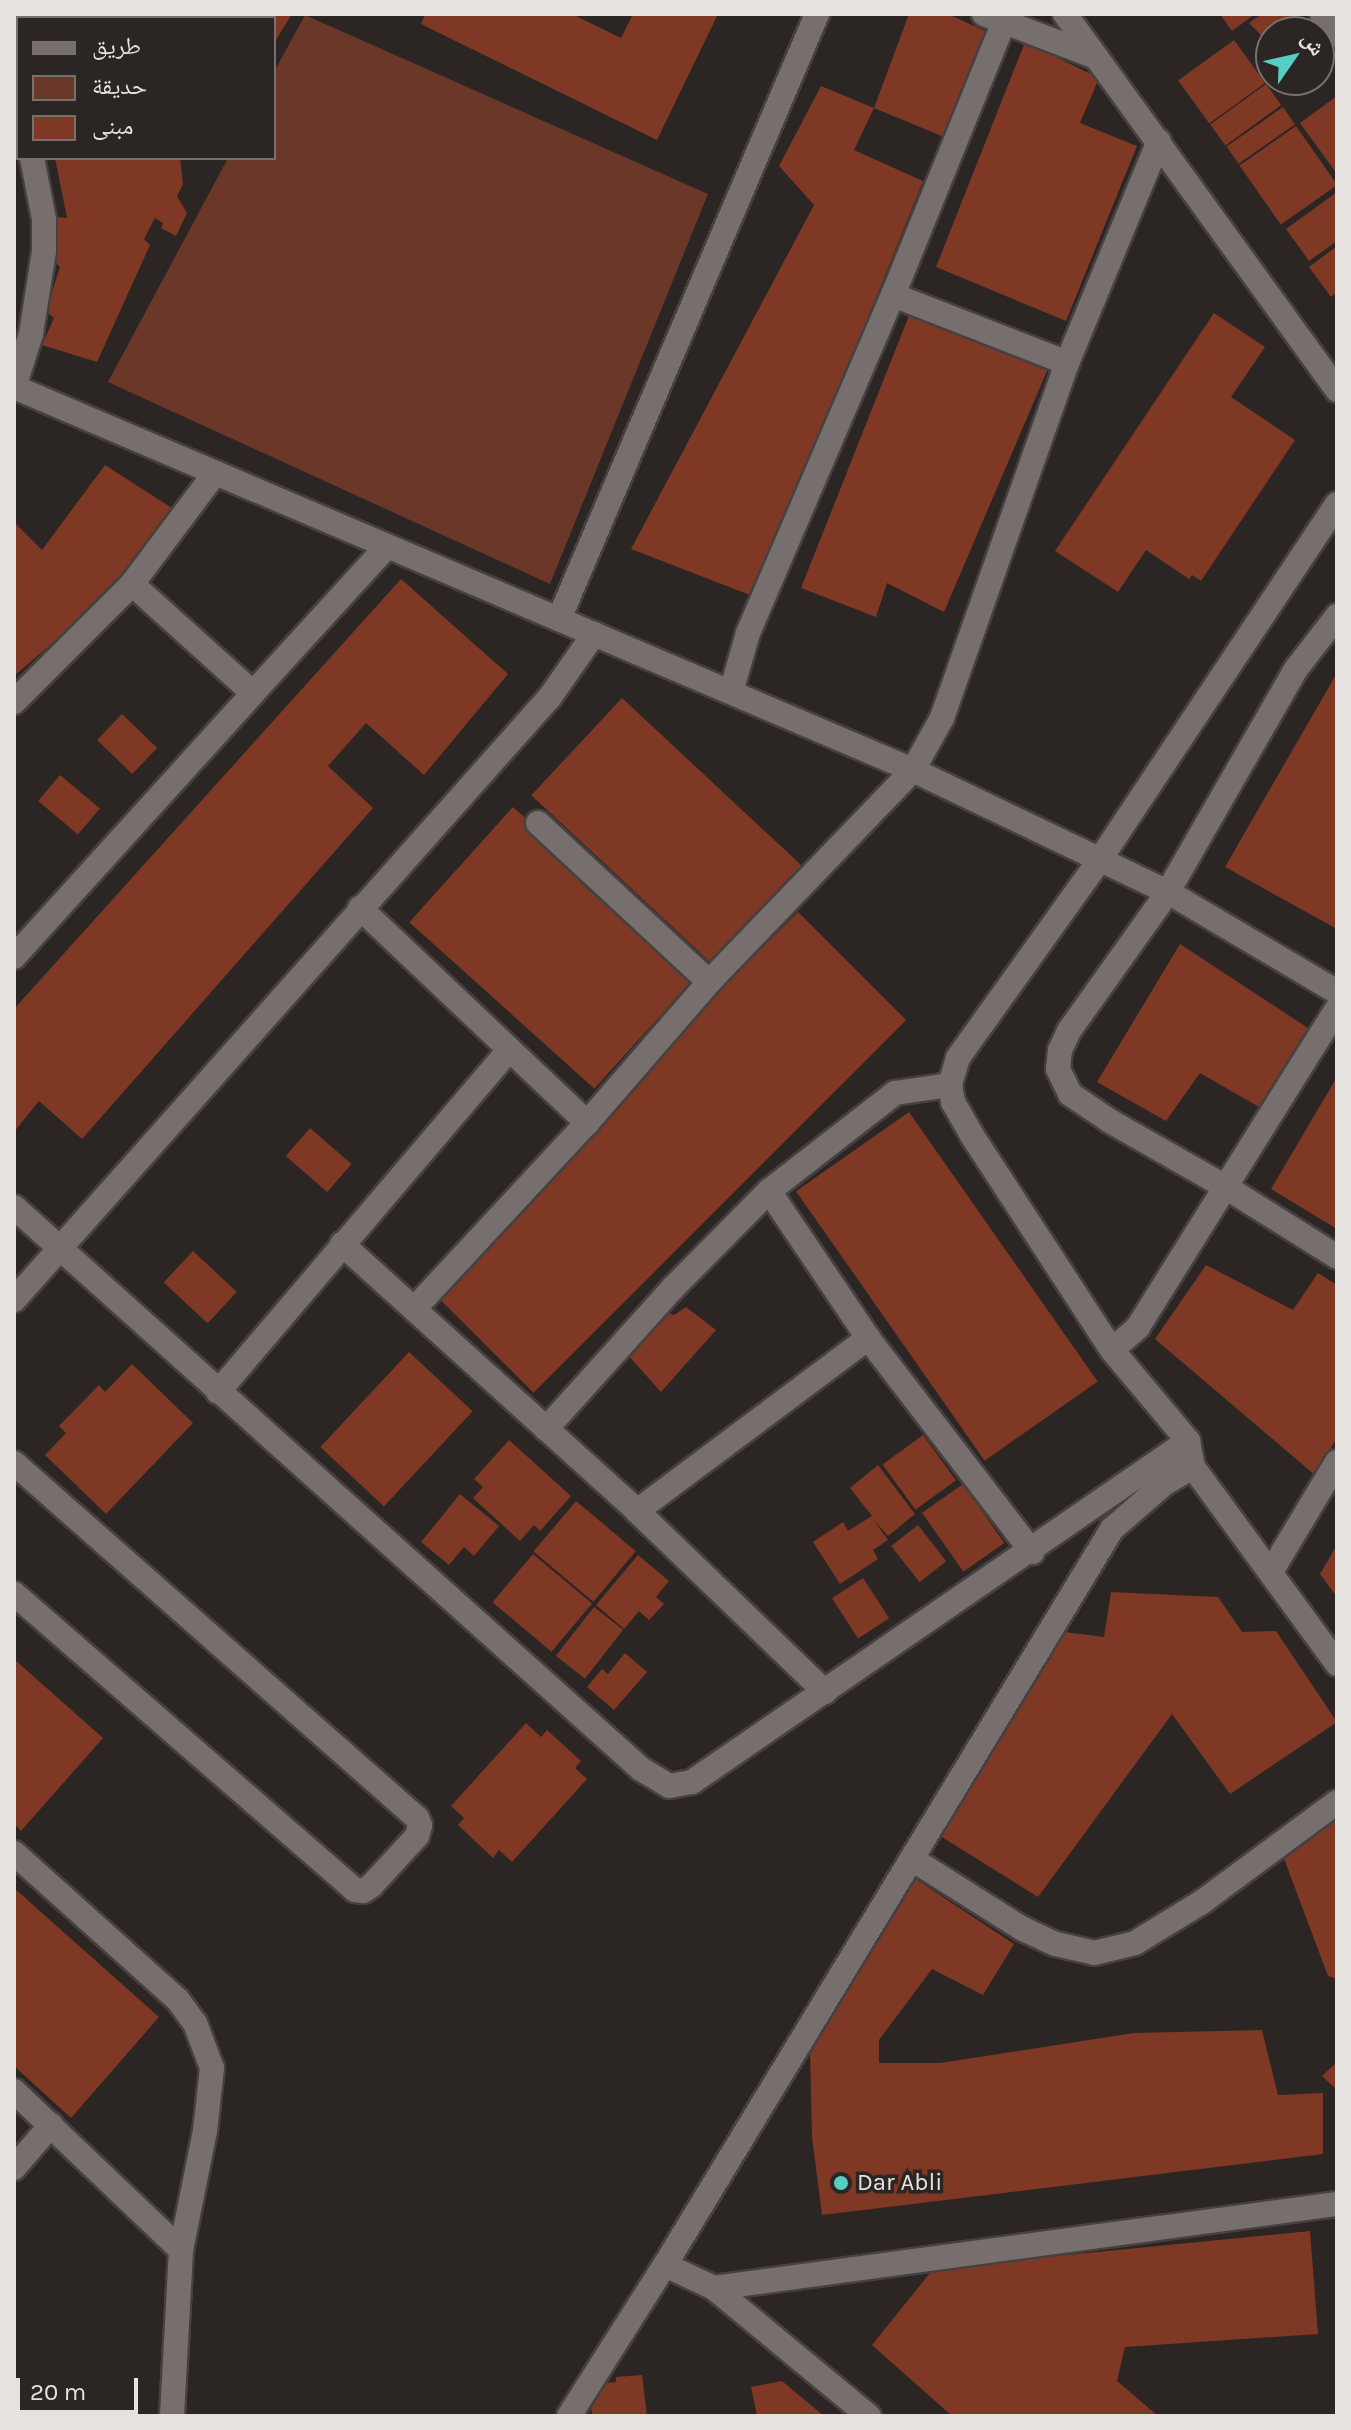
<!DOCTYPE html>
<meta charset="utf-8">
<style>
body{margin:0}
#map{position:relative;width:1351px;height:2430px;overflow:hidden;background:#2b2524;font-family:Karla,"Noto Naskh Arabic",sans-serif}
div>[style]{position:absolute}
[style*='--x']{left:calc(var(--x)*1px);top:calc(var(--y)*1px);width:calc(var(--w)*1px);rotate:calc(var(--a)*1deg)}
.green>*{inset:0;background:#6a3729}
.building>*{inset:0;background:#7f3823;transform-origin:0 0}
.roads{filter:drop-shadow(2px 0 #464140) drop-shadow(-2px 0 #464140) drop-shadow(0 2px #464140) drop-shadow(0 -2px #464140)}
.minor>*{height:24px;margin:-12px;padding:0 12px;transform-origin:12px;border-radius:12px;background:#766f6d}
.dots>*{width:22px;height:22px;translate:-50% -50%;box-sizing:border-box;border:4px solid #2b2524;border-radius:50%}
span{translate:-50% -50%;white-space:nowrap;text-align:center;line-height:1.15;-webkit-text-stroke:7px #2b2524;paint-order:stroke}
.poi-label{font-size:24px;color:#e6e2e0}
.left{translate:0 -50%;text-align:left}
.frame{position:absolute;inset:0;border:16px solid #e6e2e0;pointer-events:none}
.legend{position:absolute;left:16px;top:16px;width:260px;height:144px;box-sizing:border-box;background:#2b2524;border:2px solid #76716f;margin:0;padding:10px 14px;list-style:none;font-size:24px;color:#e6e2e0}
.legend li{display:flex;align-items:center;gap:16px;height:40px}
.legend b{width:40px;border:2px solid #76716f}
.north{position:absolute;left:1255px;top:16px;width:80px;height:80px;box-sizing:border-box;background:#2b2524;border:2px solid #76716f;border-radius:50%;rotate:56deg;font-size:22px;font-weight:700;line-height:32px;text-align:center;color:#e6e2e0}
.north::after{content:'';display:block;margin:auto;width:28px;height:36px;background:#56cec3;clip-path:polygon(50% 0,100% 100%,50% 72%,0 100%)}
.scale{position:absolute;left:16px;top:2378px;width:122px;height:36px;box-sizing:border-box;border:4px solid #e6e2e0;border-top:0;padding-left:10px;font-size:24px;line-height:28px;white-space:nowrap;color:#e6e2e0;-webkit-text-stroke:6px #2b2524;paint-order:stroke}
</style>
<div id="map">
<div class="green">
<i style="clip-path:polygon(305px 15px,708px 194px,550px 584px,108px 382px,228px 158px,274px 158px,274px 72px)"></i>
</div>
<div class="building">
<i style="clip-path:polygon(14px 14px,88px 14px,86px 18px,18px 18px,18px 31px,14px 29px)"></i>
<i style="clip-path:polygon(113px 14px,292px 14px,274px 43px,274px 18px,111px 18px)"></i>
<i style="clip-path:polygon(425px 14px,572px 14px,621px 38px,633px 14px,718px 14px,657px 140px,421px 24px)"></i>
<i style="clip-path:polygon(909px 14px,948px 14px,987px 32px,944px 137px,874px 108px)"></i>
<i style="clip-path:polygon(1220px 14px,1255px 14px,1232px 31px)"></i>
<i style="clip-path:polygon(1262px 14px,1291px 14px,1303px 30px,1271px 32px,1269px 43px,1249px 23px)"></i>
<i style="left:1234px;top:40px;width:53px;height:69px;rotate:54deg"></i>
<i style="clip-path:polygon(1025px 42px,1099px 78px,1080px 123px,1137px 146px,1066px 321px,936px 267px)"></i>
<i style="left:1266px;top:84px;width:26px;height:69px;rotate:54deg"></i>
<i style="clip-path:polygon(821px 86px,874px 108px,854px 150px,923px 181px,755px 597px,631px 549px,814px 205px,779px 166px)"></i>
<i style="clip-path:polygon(1337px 96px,1337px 174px,1300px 123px)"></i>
<i style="left:1283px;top:107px;width:21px;height:69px;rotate:55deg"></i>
<i style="left:1296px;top:126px;width:72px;height:69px;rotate:55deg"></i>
<i style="clip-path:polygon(55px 158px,180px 158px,183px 184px,177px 196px,187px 213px,176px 236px,161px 228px,163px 223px,155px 218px,144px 239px,150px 245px,97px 362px,42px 345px,54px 318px,46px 311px,60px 267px,55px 263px,58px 217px,67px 218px)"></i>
<i style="clip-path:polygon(1337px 192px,1337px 241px,1309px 261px,1286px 229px)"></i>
<i style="clip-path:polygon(1337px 246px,1337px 292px,1331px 297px,1309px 267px)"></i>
<i style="clip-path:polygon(914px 303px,1053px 357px,944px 612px,887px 583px,876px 617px,801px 588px)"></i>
<i style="clip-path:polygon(1214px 313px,1265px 347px,1231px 397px,1295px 440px,1201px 581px,1192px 575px,1189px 579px,1146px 550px,1118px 592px,1055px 551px)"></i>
<i style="clip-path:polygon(105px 465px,175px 510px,105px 598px,14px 676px,14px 522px,42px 550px)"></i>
<i style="clip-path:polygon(401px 579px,508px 674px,424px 775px,366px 723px,328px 766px,373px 808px,82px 1139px,39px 1101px,14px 1132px,14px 1009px)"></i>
<i style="clip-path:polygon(1337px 673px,1337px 929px,1225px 867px)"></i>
<i style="left:622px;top:698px;width:253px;height:133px;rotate:43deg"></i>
<i style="left:122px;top:714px;width:49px;height:36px;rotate:44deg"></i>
<i style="left:60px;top:775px;width:52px;height:34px;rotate:40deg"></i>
<i style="left:513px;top:807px;width:249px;height:155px;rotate:42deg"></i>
<i style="left:798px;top:912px;width:153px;height:527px;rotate:45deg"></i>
<i style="clip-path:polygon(1180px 944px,1308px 1028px,1259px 1107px,1200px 1073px,1166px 1121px,1097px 1082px)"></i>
<i style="clip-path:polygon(1337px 1077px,1337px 1229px,1271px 1189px)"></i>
<i style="left:909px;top:1112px;width:329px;height:138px;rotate:55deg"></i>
<i style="left:310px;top:1128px;width:55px;height:37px;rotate:41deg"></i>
<i style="left:193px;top:1251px;width:60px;height:43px;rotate:43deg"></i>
<i style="clip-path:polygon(1206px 1265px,1293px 1310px,1318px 1273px,1337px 1285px,1337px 1437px,1316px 1476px,1155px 1339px)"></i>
<i style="clip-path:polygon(686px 1307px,716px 1330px,661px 1392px,626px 1353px,659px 1310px,674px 1315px)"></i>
<i style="left:409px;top:1352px;width:87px;height:130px;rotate:43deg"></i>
<i style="clip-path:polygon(132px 1364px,193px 1423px,106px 1514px,45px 1455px,66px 1433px,59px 1426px,99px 1385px,105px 1392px)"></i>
<i style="left:923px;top:1435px;width:56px;height:50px;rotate:54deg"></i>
<i style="clip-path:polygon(509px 1440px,571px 1496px,540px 1531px,534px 1525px,520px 1541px,473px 1498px,483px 1487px,474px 1479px)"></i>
<i style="clip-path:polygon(878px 1465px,915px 1514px,888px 1536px,873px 1519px,888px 1540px,873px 1550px,878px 1559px,840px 1584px,813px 1542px,843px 1522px,848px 1531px,872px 1516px,850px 1488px)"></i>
<i style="left:963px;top:1484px;width:72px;height:50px;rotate:55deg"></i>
<i style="clip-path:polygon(460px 1494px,499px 1526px,474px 1556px,464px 1547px,449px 1565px,421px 1542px)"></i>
<i style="left:576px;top:1501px;width:78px;height:66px;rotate:40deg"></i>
<i style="left:918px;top:1525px;width:46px;height:34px;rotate:52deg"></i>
<i style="clip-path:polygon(1337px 1545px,1337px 1597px,1320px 1574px)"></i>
<i style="left:533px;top:1554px;width:77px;height:63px;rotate:40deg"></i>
<i style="clip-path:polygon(638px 1555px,669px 1581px,656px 1597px,664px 1604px,649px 1620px,639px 1611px,624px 1629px,596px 1605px)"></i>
<i style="left:863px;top:1578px;width:48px;height:37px;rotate:57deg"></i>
<i style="clip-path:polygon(1111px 1592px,1218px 1597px,1242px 1632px,1276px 1631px,1337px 1722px,1230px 1794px,1172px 1714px,1038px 1897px,937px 1834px,1057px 1631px,1104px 1637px)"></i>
<i style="left:594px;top:1607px;width:37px;height:62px;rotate:38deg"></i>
<i style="clip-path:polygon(625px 1653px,647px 1672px,614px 1710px,587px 1687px,602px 1669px,608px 1674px)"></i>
<i style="clip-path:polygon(14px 1659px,103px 1738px,21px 1831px,14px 1824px)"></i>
<i style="clip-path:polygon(526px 1723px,541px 1737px,547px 1730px,581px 1761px,575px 1768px,587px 1779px,512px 1862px,499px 1850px,493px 1858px,458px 1825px,464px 1818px,451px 1806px)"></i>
<i style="clip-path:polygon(1337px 1818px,1337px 1979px,1328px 1976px,1283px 1856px)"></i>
<i style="clip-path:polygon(911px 1876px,1014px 1944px,983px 1995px,932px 1969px,879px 2040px,879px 2063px,940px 2063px,1134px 2033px,1262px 2030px,1278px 2095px,1323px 2093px,1323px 2154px,822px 2215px,812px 2137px,810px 2050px)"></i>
<i style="clip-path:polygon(14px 1888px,159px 2017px,71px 2118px,14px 2066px)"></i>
<i style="clip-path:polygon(1337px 2062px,1337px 2090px,1322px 2076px)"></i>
<i style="clip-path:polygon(1310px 2231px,1318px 2334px,1125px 2347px,1117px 2381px,1158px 2416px,952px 2416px,872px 2345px,934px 2268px)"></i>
<i style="clip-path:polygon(642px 2375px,647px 2416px,592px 2416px,589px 2385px,616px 2382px,616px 2377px)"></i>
<i style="clip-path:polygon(782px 2381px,824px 2416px,757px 2416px,751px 2387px)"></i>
</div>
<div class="roads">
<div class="minor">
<i style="--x:984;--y:14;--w:120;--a:21"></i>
<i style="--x:1065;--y:14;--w:464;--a:54.1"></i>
<i style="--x:1322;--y:14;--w:26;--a:54"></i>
<i style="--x:93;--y:18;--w:5;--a:-53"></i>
<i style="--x:14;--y:107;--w:13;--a:72"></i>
<i style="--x:893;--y:295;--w:187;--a:21.3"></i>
<i style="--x:14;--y:387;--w:977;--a:23.08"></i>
<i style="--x:913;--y:770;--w:283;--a:25.6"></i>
<i style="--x:1168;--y:892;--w:196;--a:30.6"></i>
<i style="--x:14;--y:387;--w:56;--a:-72.2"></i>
<i style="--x:31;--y:334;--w:84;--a:-81.1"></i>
<i style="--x:44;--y:251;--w:32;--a:-90"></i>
<i style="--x:44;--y:219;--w:62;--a:-101.1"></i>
<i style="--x:1337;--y:504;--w:425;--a:123.7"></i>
<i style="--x:1101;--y:858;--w:246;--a:125.6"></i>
<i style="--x:958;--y:1058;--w:28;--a:107"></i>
<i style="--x:950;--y:1085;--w:17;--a:80"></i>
<i style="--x:953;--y:1102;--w:40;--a:60.3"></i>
<i style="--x:973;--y:1137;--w:254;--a:56.9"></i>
<i style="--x:1112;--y:1350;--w:119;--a:50.1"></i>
<i style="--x:1188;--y:1441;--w:26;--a:79"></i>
<i style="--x:1193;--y:1467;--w:244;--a:53.8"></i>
<i style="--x:1337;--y:616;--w:67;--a:127.7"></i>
<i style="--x:1296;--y:669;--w:257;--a:119.9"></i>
<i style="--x:1168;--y:892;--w:171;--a:125.5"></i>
<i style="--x:1069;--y:1031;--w:21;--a:115"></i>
<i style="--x:1060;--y:1050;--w:19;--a:96"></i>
<i style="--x:1058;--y:1069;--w:28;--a:64"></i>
<i style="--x:1070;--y:1094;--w:48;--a:34"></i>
<i style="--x:1110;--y:1121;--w:131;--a:29.7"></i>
<i style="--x:1224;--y:1186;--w:133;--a:32.1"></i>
<i style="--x:559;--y:619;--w:658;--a:-66.9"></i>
<i style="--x:731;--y:692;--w:61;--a:-73.9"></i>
<i style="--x:748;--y:633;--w:368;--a:-66.8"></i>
<i style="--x:893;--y:295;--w:295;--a:-67.9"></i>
<i style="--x:253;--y:693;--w:199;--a:-47.6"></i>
<i style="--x:14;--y:702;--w:167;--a:-45"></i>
<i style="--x:132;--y:584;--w:139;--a:-53.2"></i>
<i style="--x:538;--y:823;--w:233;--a:42.9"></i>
<i style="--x:360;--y:908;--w:313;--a:43.4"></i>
<i style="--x:14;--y:957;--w:356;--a:-47.8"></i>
<i style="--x:253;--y:693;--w:163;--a:-138"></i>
<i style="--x:769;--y:1191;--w:177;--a:56"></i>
<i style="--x:868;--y:1338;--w:270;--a:52.5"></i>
<i style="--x:14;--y:1207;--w:842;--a:41.87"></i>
<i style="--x:641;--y:1769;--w:33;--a:31"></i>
<i style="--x:669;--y:1786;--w:23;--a:-10"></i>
<i style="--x:692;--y:1782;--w:602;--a:-34.51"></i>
<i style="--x:342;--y:1244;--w:398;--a:42.1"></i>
<i style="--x:637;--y:1511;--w:261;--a:43.9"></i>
<i style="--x:14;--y:1300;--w:807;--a:-48.37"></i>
<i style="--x:550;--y:697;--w:77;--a:-55.1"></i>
<i style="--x:414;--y:1309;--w:254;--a:-47.1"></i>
<i style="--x:587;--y:1123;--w:186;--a:-49.1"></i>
<i style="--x:709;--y:982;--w:294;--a:-46.1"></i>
<i style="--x:913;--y:770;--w:60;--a:-60.9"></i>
<i style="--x:942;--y:718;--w:376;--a:-70.6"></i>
<i style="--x:1067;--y:363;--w:240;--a:-67.5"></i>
<i style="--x:1112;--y:1350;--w:35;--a:-41"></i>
<i style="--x:1138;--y:1327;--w:375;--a:-58"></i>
<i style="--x:218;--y:1392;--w:450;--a:-49.6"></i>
<i style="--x:546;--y:1429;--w:190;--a:-48"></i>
<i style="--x:673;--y:1288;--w:136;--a:-45.3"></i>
<i style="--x:769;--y:1191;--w:160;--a:-37.9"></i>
<i style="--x:895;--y:1093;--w:56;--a:-8.3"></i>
<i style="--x:14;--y:1463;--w:537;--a:41.38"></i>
<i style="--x:417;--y:1818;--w:8;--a:67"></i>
<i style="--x:420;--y:1825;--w:11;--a:105"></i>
<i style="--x:417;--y:1836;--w:68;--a:132.6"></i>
<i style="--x:371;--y:1886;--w:9;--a:148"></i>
<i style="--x:363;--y:1891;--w:8;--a:-173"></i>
<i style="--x:355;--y:1890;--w:452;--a:-139"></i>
<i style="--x:637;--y:1511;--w:289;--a:-36.8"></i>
<i style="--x:1272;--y:1570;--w:126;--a:-59"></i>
<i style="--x:14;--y:1853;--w:220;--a:41.9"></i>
<i style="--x:178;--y:2000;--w:29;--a:54"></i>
<i style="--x:195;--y:2023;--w:48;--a:69.3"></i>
<i style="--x:212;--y:2068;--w:63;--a:96.3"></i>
<i style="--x:205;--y:2131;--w:121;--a:101.4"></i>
<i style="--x:181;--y:2250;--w:166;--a:93.1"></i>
<i style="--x:912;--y:1859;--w:129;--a:32.3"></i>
<i style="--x:1021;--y:1928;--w:38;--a:25"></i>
<i style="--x:1056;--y:1944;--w:39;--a:13"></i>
<i style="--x:1094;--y:1953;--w:42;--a:-13.7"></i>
<i style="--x:1135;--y:1943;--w:79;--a:-31.5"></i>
<i style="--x:1202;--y:1902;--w:168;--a:-36.5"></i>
<i style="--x:14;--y:2091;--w:231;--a:43.6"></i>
<i style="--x:14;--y:2168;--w:57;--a:-49.3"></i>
<i style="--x:665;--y:2265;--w:54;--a:25.1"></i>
<i style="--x:714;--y:2288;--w:629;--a:-7.68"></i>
<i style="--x:714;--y:2288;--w:201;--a:39.6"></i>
<i style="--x:569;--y:2416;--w:179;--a:-57.6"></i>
<i style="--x:665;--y:2265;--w:861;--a:-58.73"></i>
<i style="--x:1112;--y:1529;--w:70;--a:-41"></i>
<i style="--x:1165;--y:1483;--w:32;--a:-30"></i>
</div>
</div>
<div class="dots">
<i style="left:841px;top:2183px;background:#56cec3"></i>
</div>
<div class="poi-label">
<span class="left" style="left:857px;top:2183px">Dar Abli</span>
</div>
<div class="frame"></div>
<ul class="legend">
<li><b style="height:10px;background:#766f6d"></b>طريق</li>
<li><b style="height:22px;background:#6a3729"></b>حديقة</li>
<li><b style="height:22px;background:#7f3823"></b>مبنى</li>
</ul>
<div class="north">ش</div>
<div class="scale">20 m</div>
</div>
